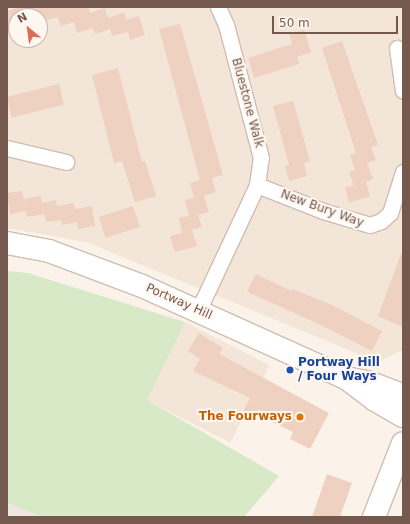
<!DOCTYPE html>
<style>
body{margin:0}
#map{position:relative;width:410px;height:524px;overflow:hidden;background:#fbf3e9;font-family:"DejaVu Sans",sans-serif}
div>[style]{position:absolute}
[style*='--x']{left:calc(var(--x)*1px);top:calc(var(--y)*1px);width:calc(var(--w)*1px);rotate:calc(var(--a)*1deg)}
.residential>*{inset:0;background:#f3e5d8;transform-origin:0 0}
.industrial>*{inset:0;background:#ede6e2}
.green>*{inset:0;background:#d8e9c8}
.building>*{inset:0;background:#efd1c2;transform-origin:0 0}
.roads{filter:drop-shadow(1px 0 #cfbdb2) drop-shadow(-1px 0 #cfbdb2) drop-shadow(0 1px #cfbdb2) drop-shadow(0 -1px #cfbdb2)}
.street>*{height:15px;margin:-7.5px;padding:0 7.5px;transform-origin:7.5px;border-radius:7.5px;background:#fff}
.secondary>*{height:22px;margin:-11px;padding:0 11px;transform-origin:11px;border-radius:11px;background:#fff}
.dots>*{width:11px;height:11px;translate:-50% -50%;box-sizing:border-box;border:2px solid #fef7f0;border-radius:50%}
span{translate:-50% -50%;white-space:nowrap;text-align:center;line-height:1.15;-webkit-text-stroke:4px #fef7f0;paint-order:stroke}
.street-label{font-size:12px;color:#75594e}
.transit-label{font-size:12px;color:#164399;font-weight:700}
.left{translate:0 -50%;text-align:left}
.food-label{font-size:12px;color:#c56008;font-weight:700}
.right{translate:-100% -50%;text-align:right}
.frame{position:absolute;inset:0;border:8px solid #75594e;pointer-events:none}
.north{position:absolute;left:8px;top:8px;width:40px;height:40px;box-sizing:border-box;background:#fef7f0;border:1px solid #c7b8af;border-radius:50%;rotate:331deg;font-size:11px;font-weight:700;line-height:16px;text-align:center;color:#75594e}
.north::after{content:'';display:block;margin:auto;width:14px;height:18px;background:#dd6b56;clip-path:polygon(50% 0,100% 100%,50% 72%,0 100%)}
.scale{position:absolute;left:272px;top:16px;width:126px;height:18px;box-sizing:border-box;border:2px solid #75594e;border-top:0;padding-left:5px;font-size:12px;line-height:14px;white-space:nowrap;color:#75594e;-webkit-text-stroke:3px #fef7f0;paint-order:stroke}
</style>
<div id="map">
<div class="residential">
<i style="clip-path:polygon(evenodd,7px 7px,403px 7px,403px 350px,378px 362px,86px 242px,7px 228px,7px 7px,16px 16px,40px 16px,40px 40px,16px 40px,16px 16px)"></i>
<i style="left:185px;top:322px;width:95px;height:87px;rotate:27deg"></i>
</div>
<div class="industrial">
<i style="clip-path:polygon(7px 503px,42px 517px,7px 517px)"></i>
</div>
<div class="green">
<i style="clip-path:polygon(7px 271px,28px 273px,185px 322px,147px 400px,279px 476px,244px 517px,42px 517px,7px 503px)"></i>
</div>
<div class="building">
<i style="clip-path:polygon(20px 7px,88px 7px,90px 13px,105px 8px,108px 18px,124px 12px,126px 20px,139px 16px,145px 35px,130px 40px,128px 32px,112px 36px,110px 29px,95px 34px,93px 28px,77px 33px,74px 22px,61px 26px,58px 17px,40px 22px,40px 16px,16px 16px,16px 30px,7px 33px,7px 11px)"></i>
<i style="clip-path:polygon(180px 24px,223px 175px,212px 178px,216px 192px,204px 196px,209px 212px,198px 215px,202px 227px,192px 230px,197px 246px,175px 252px,170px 236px,182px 233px,179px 218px,189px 216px,185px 200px,194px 198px,190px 183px,200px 180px,159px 29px)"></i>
<i style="clip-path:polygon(304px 30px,311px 52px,297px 57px,299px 64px,254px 78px,248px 58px,292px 44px,289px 35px)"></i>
<i style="clip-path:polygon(342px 41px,378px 145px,371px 147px,376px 160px,367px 163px,373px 179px,354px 186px,349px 172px,355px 170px,350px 155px,356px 153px,322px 48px)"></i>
<i style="clip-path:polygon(118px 68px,142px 162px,145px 161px,156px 196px,135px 202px,122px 161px,114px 163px,92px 75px)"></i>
<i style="left:59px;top:84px;width:21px;height:54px;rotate:76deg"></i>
<i style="clip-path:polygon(293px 101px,310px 161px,304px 163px,307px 176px,289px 181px,285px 166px,289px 165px,273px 106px)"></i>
<i style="left:366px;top:182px;width:15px;height:22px;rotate:74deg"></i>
<i style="clip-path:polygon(22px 191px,26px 210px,24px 199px,41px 196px,44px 214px,27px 217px,26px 211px,10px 214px,7px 193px)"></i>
<i style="clip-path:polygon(56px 200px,57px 206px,73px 203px,75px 209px,92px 206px,95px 226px,78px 229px,77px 222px,62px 225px,61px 220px,46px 222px,42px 203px)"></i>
<i style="left:133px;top:206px;width:22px;height:36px;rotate:72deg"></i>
<i style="clip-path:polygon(401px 254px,403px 254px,403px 327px,378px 316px)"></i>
<i style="clip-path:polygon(256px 274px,291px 291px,292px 289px,332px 305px,382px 331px,372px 351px,321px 325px,247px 292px)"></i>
<i style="clip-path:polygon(199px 333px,223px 348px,219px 354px,329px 413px,310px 449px,290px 439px,293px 432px,258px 415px,254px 423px,241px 416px,250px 398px,193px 371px,200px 359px,188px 351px)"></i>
<i style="clip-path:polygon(327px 474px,352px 483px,340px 517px,312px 517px)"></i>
</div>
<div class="roads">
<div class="street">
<i style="--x:397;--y:48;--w:43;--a:82.1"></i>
<i style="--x:7;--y:148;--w:61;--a:13.3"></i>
<i style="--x:257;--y:185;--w:71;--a:21.5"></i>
<i style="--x:323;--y:211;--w:49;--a:16.6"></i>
<i style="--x:370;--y:225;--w:12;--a:-20"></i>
<i style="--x:381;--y:221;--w:12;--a:-42"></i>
<i style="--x:390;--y:213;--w:43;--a:-72.4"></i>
<i style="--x:199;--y:309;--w:137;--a:-64.9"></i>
<i style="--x:257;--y:185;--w:27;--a:-82"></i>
<i style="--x:261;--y:158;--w:138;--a:-104.7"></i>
<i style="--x:226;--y:25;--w:20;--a:-114"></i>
</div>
<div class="secondary">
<i style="--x:7;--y:243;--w:43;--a:10.8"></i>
<i style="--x:49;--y:251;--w:99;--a:20.6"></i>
<i style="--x:142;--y:286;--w:224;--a:24.3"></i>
<i style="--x:346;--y:378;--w:25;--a:11"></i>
<i style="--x:371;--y:383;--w:34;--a:21"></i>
<i style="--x:350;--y:381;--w:31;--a:37"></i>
<i style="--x:375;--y:400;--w:32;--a:30"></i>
<i style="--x:374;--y:517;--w:79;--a:-68.6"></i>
</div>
</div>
<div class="dots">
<i style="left:290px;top:370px;background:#1a4fb4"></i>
<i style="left:300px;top:417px;background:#e8710a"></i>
</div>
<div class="street-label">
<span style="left:247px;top:103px;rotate:75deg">Bluestone Walk</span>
<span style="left:322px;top:209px;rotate:20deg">New Bury Way</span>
<span style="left:179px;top:302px;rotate:24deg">Portway Hill</span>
</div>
<div class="transit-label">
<span class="left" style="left:298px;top:370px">Portway Hill<br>/ Four Ways</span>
</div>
<div class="food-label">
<span class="right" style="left:292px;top:417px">The Fourways</span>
</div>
<div class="frame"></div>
<div class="north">N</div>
<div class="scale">50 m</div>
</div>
